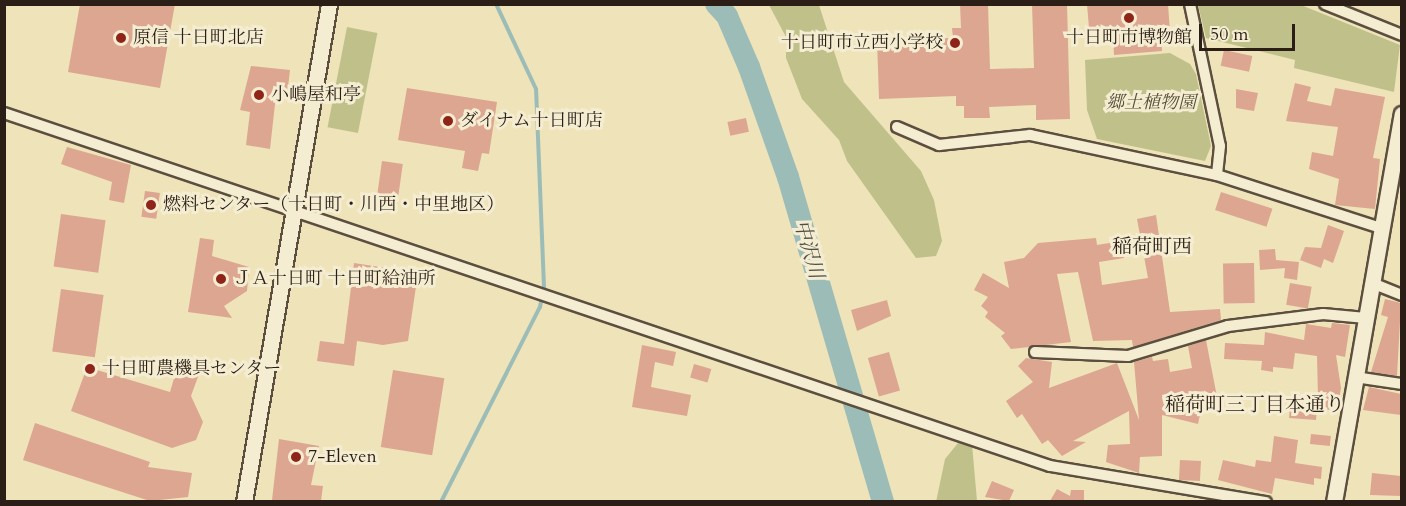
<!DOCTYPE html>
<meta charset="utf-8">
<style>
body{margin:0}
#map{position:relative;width:1406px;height:506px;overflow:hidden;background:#efe3b9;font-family:Cardo,"Noto Serif JP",serif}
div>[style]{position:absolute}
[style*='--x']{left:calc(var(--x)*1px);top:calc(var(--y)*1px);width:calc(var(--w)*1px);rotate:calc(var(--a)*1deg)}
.green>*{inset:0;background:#c0c18a;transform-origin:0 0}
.stream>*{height:4px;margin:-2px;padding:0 2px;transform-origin:2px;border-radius:2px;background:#9cbdb7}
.river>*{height:22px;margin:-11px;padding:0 11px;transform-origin:11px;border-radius:11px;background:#9cbdb7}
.building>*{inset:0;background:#dca691;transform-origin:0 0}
.roads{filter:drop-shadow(2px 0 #5c4f3f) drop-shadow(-2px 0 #5c4f3f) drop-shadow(0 2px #5c4f3f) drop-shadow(0 -2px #5c4f3f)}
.street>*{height:10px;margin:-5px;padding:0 5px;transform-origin:5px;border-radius:5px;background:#f5edd2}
.secondary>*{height:15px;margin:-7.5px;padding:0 7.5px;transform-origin:7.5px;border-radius:7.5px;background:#f5edd2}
.dots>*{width:16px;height:16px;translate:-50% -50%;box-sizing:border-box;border:3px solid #f5edd2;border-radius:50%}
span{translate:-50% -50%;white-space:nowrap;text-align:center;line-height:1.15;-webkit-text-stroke:6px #f5edd2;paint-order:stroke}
.poi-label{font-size:18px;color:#2b1e16}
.left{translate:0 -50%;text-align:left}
.right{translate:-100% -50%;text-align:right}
.park-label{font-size:18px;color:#584f39;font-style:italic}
.neighbourhood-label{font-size:20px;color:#2b1e16}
.water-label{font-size:20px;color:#4d4e46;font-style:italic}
.frame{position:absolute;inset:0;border:6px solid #2b1e16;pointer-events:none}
.scale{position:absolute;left:1199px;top:24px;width:96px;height:27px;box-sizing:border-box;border:3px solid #2b1e16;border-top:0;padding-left:8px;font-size:18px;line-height:21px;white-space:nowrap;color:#2b1e16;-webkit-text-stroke:4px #f5edd2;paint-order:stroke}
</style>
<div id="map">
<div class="green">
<i style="clip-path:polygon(769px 5px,819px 5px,844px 82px,921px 171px,934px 200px,942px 241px,936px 256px,916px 258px,847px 161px,839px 140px,802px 99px,786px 58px,786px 37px)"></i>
<i style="clip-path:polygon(1198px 5px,1301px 5px,1400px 45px,1394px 92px,1294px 68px,1295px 60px,1206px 38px)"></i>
<i style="left:347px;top:27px;width:31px;height:102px;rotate:11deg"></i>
<i style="clip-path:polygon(1170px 53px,1190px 64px,1196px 74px,1211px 146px,1205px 161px,1097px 139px,1087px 110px,1085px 60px)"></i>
<i style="clip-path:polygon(958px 443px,972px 444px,977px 501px,936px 502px,945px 459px)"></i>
</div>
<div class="stream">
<i style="--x:441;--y:502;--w:219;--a:-63.1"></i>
<i style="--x:540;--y:307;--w:20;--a:-79"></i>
<i style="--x:544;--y:287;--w:198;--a:-92.3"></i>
<i style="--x:536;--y:89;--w:94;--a:-115.2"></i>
</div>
<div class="river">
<i style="--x:716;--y:4;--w:16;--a:47"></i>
<i style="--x:727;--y:16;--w:56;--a:66.7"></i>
<i style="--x:749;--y:67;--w:117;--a:70.5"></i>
<i style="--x:788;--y:177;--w:339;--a:73.7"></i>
</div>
<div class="building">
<i style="clip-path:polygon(80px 4px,175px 4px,160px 88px,68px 72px)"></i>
<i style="clip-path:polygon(960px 4px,988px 4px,990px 69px,1034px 68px,1032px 4px,1067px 4px,1070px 119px,1036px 120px,1036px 105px,989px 107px,990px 118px,964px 118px,964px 106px,956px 106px,956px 96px,879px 99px,877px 40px,953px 38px,952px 28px,961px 28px)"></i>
<i style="clip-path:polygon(1087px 4px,1168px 4px,1170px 32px,1161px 33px,1162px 51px,1114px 55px,1113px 38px,1090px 40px)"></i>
<i style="left:1224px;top:50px;width:29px;height:16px;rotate:12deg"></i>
<i style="clip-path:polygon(251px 66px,290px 70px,287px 96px,276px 95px,270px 149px,246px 145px,250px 112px,240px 110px)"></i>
<i style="clip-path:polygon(1295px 83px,1311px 87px,1307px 101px,1331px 106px,1335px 88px,1385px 97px,1373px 158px,1380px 159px,1375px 209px,1335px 205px,1339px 179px,1309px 169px,1312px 152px,1333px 156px,1338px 127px,1286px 121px)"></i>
<i style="clip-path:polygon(407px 88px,497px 102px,489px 154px,482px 153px,478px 171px,462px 168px,465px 151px,398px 140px)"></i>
<i style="clip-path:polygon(1236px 89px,1258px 93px,1254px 111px,1236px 108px)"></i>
<i style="left:746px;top:118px;width:14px;height:19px;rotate:78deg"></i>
<i style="clip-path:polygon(67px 147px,131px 165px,124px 203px,109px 200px,112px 182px,61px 164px)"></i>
<i style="left:382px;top:161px;width:21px;height:43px;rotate:8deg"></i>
<i style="left:145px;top:191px;width:15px;height:26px;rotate:8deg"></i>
<i style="left:1221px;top:192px;width:54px;height:19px;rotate:18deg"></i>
<i style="left:61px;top:214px;width:45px;height:53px;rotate:8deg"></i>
<i style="clip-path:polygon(1156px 215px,1170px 312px,1220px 309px,1221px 320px,1133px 347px,1132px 340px,1093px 341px,1078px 272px,1057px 274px,1071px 342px,1011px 349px,1001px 336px,1005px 333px,985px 317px,988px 312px,981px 306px,988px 297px,974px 290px,983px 273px,1009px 288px,1004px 262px,1024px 258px,1038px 243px,1096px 238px,1097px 245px,1122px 241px,1124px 258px,1099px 262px,1102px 285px,1148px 278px,1137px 219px)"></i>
<i style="clip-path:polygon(1328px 225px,1344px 231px,1333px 263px,1324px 259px,1321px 268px,1300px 260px,1305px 247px,1321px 248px)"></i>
<i style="clip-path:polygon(200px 238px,214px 240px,212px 256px,249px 267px,247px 291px,224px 306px,232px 318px,188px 312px)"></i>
<i style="clip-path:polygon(1275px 249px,1276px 260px,1299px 262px,1297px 280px,1284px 278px,1285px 268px,1260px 270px,1259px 250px)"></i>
<i style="clip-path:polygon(354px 263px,418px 273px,408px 341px,383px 345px,357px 341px,354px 366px,317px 361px,320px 341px,344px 344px)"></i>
<i style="left:1254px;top:263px;width:40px;height:31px;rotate:89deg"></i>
<i style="left:1290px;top:283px;width:22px;height:22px;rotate:10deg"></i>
<i style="left:61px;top:289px;width:43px;height:63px;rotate:8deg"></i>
<i style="clip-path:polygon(1385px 299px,1401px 303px,1397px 376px,1371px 372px,1388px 317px,1381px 315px)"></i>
<i style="clip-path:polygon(887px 300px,891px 316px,857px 331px,851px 310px)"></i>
<i style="clip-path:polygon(1332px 323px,1350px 325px,1345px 357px,1336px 355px,1341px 388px,1337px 411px,1317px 408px,1316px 420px,1289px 418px,1291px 397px,1318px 398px,1317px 356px,1295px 353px,1293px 369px,1273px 367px,1273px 372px,1261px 370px,1262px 361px,1224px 359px,1225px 343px,1264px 345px,1265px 332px,1304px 340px,1306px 324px,1331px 328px)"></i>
<i style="clip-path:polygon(1206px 340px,1218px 402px,1202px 405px,1198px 424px,1162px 415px,1162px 456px,1140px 457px,1139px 473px,1106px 462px,1108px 445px,1130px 444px,1129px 411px,1073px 441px,1086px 442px,1062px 456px,1048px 440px,1042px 444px,1022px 414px,1017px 418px,1006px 401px,1033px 382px,1018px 366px,1026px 358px,1052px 362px,1049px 388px,1117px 363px,1139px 420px,1134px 362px,1152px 357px,1153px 361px,1168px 359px,1170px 372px,1192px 368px,1188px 346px)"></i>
<i style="clip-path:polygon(642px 345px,676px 352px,673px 366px,655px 362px,651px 387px,691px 395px,687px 416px,632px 407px)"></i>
<i style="left:889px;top:352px;width:40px;height:22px;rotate:74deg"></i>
<i style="left:694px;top:364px;width:18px;height:14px;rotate:16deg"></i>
<i style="clip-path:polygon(87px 367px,170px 392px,177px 368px,199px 374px,191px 396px,203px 422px,196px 440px,172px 448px,71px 411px)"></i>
<i style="left:393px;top:370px;width:52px;height:78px;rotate:9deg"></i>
<i style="clip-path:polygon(1369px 387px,1401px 394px,1401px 415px,1363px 410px)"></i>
<i style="clip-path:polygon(35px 423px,150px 462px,148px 467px,192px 473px,188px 497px,150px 501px,23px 460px)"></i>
<i style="left:1311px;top:434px;width:20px;height:10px;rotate:6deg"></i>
<i style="clip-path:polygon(1274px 436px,1298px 440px,1295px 463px,1322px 467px,1321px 479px,1314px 478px,1314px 485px,1275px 478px,1272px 494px,1218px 480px,1223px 460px,1255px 467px,1256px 460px,1271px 462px)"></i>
<i style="clip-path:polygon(279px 439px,319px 446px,311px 485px,323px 486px,321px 501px,272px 500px)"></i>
<i style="left:1180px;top:460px;width:21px;height:20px;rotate:3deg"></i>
<i style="clip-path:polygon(1372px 473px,1401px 476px,1401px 496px,1370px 495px)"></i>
<i style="clip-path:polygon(992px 481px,1014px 490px,1009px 501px,985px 497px)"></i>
<i style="clip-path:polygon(1057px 489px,1070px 496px,1071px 490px,1084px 490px,1084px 501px,1050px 501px)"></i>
</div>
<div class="roads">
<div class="street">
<i style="--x:1190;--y:4;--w:145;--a:78.1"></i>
<i style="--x:1220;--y:146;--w:29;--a:96"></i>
<i style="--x:1325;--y:4;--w:83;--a:21.9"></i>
<i style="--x:4;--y:113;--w:1104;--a:18.65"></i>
<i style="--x:1050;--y:466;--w:219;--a:9.5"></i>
<i style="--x:897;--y:127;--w:46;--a:23.2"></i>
<i style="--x:939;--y:145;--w:92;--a:-6.3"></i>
<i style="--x:1030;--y:135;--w:191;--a:12.1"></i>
<i style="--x:1217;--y:175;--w:172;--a:17.9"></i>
<i style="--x:1372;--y:283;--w:32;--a:22"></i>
<i style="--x:1035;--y:352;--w:93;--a:2.5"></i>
<i style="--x:1128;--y:356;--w:104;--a:-16.7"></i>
<i style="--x:1228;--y:326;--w:96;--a:-7.2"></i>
<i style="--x:1323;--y:314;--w:43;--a:5.3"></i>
<i style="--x:1355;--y:377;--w:48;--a:8.5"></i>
</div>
<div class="secondary">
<i style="--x:244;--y:502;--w:505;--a:-80.31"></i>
<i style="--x:1334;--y:502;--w:394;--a:-80.1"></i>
</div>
</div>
<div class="dots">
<i style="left:1129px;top:18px;background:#8f2418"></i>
<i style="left:121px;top:38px;background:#8f2418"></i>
<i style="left:955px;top:43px;background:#8f2418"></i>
<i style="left:259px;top:95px;background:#8f2418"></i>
<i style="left:448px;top:121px;background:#8f2418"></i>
<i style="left:151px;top:205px;background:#8f2418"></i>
<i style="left:221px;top:279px;background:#8f2418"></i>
<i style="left:90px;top:369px;background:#8f2418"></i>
<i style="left:296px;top:457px;background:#8f2418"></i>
</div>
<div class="poi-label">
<span class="left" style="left:133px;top:38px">原信 十日町北店</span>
<span style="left:1129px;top:38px">十日町市博物館</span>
<span class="right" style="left:943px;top:43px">十日町市立西小学校</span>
<span class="left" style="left:271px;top:95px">小嶋屋和亭</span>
<span class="left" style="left:460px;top:121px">ダイナム十日町店</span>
<span class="left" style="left:163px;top:205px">燃料センター（十日町・川西・中里地区）</span>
<span class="left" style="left:233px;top:279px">ＪＡ十日町 十日町給油所</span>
<span class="left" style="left:102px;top:369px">十日町農機具センター</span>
<span class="left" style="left:308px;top:457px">7-Eleven</span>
</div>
<div class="park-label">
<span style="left:1151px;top:103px">郷土植物園</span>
</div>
<div class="neighbourhood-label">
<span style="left:1152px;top:246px">稲荷町西</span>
<span style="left:1255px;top:404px">稲荷町三丁目本通り</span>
</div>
<div class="water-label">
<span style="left:809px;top:249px;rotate:74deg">中沢川</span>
</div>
<div class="frame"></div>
<div class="scale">50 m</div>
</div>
